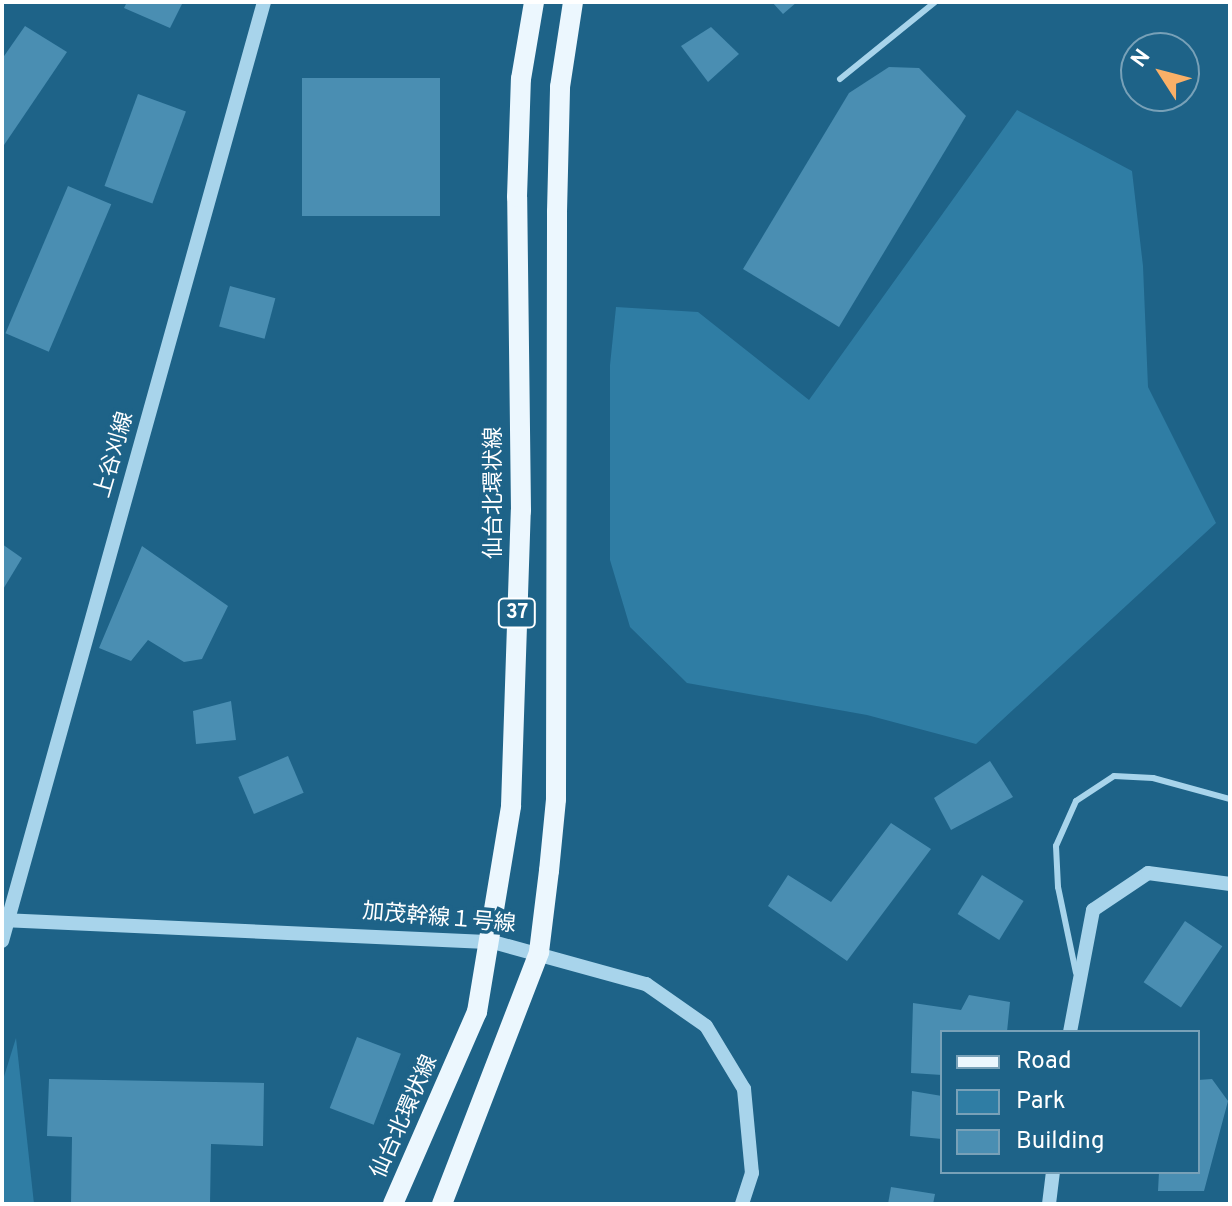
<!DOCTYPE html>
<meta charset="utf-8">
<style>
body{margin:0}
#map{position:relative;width:1232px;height:1206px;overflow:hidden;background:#1e6388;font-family:Overpass,"Noto Sans JP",sans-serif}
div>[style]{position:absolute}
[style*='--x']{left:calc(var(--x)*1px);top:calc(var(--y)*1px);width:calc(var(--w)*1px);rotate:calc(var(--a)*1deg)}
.green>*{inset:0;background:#2f7da4}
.building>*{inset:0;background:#4a8eb2;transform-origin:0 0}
.service>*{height:6px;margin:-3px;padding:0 3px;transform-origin:3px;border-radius:3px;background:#a8d4eb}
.tertiary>*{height:14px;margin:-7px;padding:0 7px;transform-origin:7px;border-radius:7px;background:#a8d4eb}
.primary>*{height:20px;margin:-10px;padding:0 10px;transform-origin:10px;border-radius:10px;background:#ecf7fe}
span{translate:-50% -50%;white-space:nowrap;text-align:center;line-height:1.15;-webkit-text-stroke:7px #1e6388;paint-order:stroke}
.shield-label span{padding:2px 6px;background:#1e6388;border:2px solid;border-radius:6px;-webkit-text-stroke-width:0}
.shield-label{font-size:20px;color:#fff;font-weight:700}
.street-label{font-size:22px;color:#fff}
.frame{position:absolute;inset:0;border:4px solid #fff;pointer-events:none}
.legend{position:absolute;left:940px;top:1030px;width:260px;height:144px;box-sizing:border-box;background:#1e6388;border:2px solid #78a1b8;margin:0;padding:10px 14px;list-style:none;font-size:24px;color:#fff}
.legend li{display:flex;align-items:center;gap:16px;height:40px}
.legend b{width:40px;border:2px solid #78a1b8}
.north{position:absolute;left:1120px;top:32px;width:80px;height:80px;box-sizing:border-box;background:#1e6388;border:2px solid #78a1b8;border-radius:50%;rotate:306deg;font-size:22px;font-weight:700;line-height:32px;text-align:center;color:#fff}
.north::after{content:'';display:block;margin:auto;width:28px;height:36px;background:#fab067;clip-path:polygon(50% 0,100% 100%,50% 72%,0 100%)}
</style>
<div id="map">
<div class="green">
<i style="clip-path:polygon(1017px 110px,1132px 171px,1143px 266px,1148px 387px,1216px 523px,976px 744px,867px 715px,687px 683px,630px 627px,610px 560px,610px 365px,616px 307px,698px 312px,809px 400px)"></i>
<i style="clip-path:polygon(16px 1038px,34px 1204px,2px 1204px,2px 1083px)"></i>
</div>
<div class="building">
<i style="clip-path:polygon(127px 2px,183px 2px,170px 28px,124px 8px)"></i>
<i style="clip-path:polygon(772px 2px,797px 2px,783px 14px)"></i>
<i style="clip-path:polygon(25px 26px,67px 52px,2px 148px,2px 59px)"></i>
<i style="clip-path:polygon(711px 27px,739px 54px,708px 82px,681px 46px)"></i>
<i style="clip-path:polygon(889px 67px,919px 68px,966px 116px,839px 327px,743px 269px,849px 93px)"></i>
<i style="left:440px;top:78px;width:138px;height:138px;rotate:90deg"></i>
<i style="left:138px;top:94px;width:51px;height:98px;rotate:20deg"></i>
<i style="left:68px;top:186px;width:47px;height:160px;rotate:23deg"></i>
<i style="left:230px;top:286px;width:47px;height:42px;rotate:15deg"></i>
<i style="clip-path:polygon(2px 544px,22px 558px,2px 591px)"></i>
<i style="clip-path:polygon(142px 546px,228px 606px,202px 659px,184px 662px,148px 640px,131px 661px,99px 648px)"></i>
<i style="clip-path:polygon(231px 701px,236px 740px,196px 744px,193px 711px)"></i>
<i style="left:288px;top:756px;width:40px;height:54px;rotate:67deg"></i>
<i style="clip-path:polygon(990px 761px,1013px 797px,951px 830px,934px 798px)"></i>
<i style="clip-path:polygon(891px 823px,931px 849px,847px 961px,768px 906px,788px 875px,831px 902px)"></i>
<i style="left:982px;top:875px;width:49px;height:46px;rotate:32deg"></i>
<i style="left:1185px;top:921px;width:45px;height:74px;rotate:34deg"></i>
<i style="clip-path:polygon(969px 995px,1010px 1002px,1007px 1032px,942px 1032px,942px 1075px,911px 1073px,913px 1003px,961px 1010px)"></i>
<i style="left:357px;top:1037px;width:47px;height:76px;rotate:21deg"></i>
<i style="clip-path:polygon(49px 1079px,264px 1083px,263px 1146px,211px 1144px,210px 1204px,71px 1204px,72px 1137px,47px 1136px)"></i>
<i style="clip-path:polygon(1212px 1079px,1228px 1101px,1204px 1191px,1158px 1191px,1159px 1172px,1198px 1172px,1198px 1080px)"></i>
<i style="clip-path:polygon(912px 1091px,942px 1096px,942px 1139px,910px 1136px)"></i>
<i style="clip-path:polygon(891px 1187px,935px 1194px,933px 1204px,888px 1204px)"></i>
</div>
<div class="service">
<i style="--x:840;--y:79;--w:122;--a:-39"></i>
<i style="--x:1076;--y:973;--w:88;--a:-101.8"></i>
<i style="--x:1058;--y:887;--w:41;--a:-92.8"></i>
<i style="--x:1056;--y:846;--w:49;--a:-66"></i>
<i style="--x:1076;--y:801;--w:45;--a:-33.3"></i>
<i style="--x:1114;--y:776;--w:39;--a:3"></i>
<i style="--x:1153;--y:778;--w:80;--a:15.3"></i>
</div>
<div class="tertiary">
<i style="--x:2;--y:920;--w:491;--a:2.6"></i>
<i style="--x:493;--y:942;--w:159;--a:15.4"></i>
<i style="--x:646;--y:984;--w:73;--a:35"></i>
<i style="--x:706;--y:1026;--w:74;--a:58.9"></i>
<i style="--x:744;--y:1089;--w:84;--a:84.6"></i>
<i style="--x:752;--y:1173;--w:33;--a:108"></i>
<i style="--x:2;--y:941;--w:975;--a:-74.41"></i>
<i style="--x:1070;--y:1032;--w:124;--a:-79.3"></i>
<i style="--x:1093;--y:910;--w:66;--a:-33.9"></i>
<i style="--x:1148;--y:873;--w:83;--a:7.6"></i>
<i style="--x:1049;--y:1204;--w:32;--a:-83"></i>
</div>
<div class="primary">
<i style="--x:393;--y:1204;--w:210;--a:-66.4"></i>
<i style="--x:477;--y:1012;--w:209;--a:-80.6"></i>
<i style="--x:511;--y:806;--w:295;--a:-88.1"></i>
<i style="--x:521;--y:511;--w:314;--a:-90.7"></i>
<i style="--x:517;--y:197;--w:118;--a:-88.1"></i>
<i style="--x:521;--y:79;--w:78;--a:-80.4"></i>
<i style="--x:442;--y:1204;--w:270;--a:-68.9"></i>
<i style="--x:539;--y:952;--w:82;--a:-83"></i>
<i style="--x:549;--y:871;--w:72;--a:-84.4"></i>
<i style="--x:556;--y:799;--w:587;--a:-89.9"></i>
<i style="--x:557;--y:212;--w:125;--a:-88.6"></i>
<i style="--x:560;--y:87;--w:86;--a:-81.3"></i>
</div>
<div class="shield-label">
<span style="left:517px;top:613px">37</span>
</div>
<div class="street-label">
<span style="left:115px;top:455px;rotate:-74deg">上谷刈線</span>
<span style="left:495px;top:493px;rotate:-90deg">仙台北環状線</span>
<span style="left:439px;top:919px;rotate:5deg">加茂幹線１号線</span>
<span style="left:405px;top:1117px;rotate:-66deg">仙台北環状線</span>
</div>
<div class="frame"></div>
<ul class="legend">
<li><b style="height:10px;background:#ecf7fe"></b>Road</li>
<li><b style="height:22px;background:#2f7da4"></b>Park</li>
<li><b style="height:22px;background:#4a8eb2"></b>Building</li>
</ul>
<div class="north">N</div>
</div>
